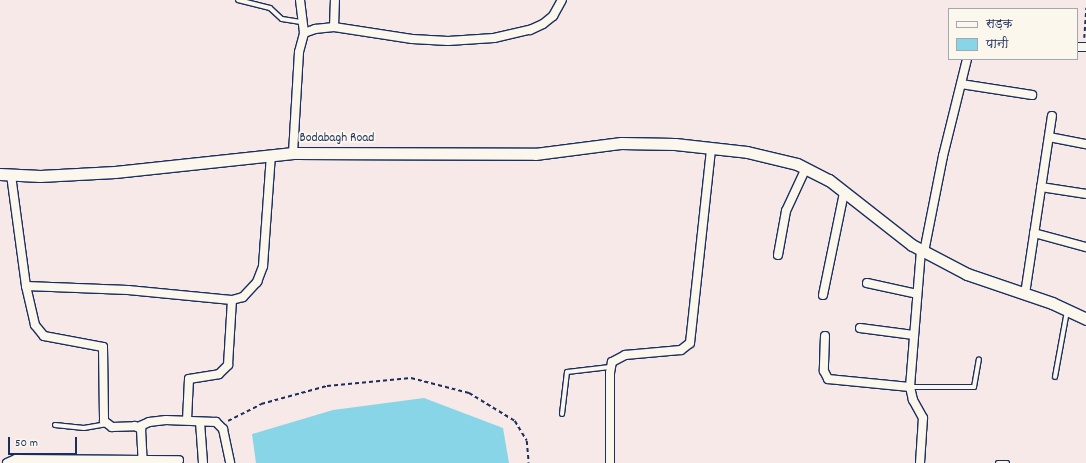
<!DOCTYPE html>
<meta charset="utf-8">
<style>
body{margin:0}
#map{position:relative;width:1086px;height:463px;overflow:hidden;background:#f7e9e7;font-family:Dekko,"Playpen Sans Deva",sans-serif}
div>[style]{position:absolute}
[style*='--x']{left:calc(var(--x)*1px);top:calc(var(--y)*1px);width:calc(var(--w)*1px);rotate:calc(var(--a)*1deg)}
.water>*{inset:0;background:#88d5e7}
.path>*{height:1.5px;margin-top:-0.75px;transform-origin:0;background:repeating-linear-gradient(90deg,#1b2f5e 0 4px,transparent 0 7px)}
.roads{filter:drop-shadow(1px 0 #1b2f5e) drop-shadow(-1px 0 #1b2f5e) drop-shadow(0 1px #1b2f5e) drop-shadow(0 -1px #1b2f5e)}
.lane>*{height:4px;margin:-2px;padding:0 2px;transform-origin:2px;border-radius:2px;background:#fbf7ec}
.street>*{height:8px;margin:-4px;padding:0 4px;transform-origin:4px;border-radius:4px;background:#fbf7ec}
.secondary>*{height:11px;margin:-5.5px;padding:0 5.5px;transform-origin:5.5px;border-radius:5.5px;background:#fbf7ec}
span{translate:-50% -50%;white-space:nowrap;text-align:center;line-height:1.15;-webkit-text-stroke:4px #fbf7ec;paint-order:stroke}
.street-label{font-size:13px;color:#1b2f5e}
.legend{position:absolute;left:948px;top:8px;width:130px;height:52px;box-sizing:border-box;background:#fbf7ec;border:1px solid #a1a7b3;margin:0;padding:5px 7px;list-style:none;font-size:12px;color:#1b2f5e}
.legend li{display:flex;align-items:center;gap:8px;height:20px}
.legend b{width:20px;border:1px solid #a1a7b3}
.scale{position:absolute;left:8px;top:437px;width:69px;height:18px;box-sizing:border-box;border:2px solid #1b2f5e;border-top:0;padding-left:5px;font-size:12px;line-height:14px;white-space:nowrap;color:#1b2f5e;-webkit-text-stroke:3px #fbf7ec;paint-order:stroke}
</style>
<div id="map">
<div class="water">
<i style="clip-path:polygon(424px 398px,503px 428px,509px 463px,256px 463px,252px 434px,333px 410px)"></i>
</div>
<div class="path">
<i style="--x:1084;--y:38;--w:30;--a:-86"></i>
<i style="--x:228;--y:421;--w:37;--a:-27"></i>
<i style="--x:261;--y:404;--w:68;--a:-15.3"></i>
<i style="--x:327;--y:386;--w:84;--a:-5.4"></i>
<i style="--x:411;--y:378;--w:60;--a:14.5"></i>
<i style="--x:469;--y:393;--w:54;--a:31.3"></i>
<i style="--x:515;--y:421;--w:23;--a:59"></i>
<i style="--x:527;--y:441;--w:22;--a:85"></i>
</div>
<div class="roads">
<div class="lane">
<i style="--x:238;--y:0;--w:33;--a:14"></i>
<i style="--x:270;--y:8;--w:16;--a:43"></i>
<i style="--x:282;--y:19;--w:19;--a:9"></i>
<i style="--x:1055;--y:377;--w:67;--a:-79.7"></i>
<i style="--x:910;--y:387;--w:64;--a:0"></i>
<i style="--x:974;--y:387;--w:28;--a:-80"></i>
<i style="--x:562;--y:414;--w:42;--a:-83.2"></i>
<i style="--x:567;--y:372;--w:43;--a:-6.6"></i>
<i style="--x:55;--y:425;--w:29;--a:6"></i>
<i style="--x:84;--y:428;--w:22;--a:-10"></i>
<i style="--x:998;--y:463;--w:9;--a:0"></i>
</div>
<div class="street">
<i style="--x:300;--y:0;--w:33;--a:83"></i>
<i style="--x:334;--y:27;--w:27;--a:-88"></i>
<i style="--x:1077;--y:47;--w:9;--a:0"></i>
<i style="--x:961;--y:84;--w:72;--a:8.8"></i>
<i style="--x:1049;--y:137;--w:38;--a:11"></i>
<i style="--x:293;--y:153;--w:101;--a:-86.6"></i>
<i style="--x:299;--y:52;--w:20;--a:-75"></i>
<i style="--x:304;--y:33;--w:12;--a:-20"></i>
<i style="--x:315;--y:29;--w:19;--a:-6"></i>
<i style="--x:334;--y:27;--w:79;--a:8.7"></i>
<i style="--x:412;--y:39;--w:36;--a:3"></i>
<i style="--x:448;--y:41;--w:46;--a:-3.7"></i>
<i style="--x:494;--y:38;--w:37;--a:-13"></i>
<i style="--x:530;--y:30;--w:14;--a:-25"></i>
<i style="--x:543;--y:24;--w:13;--a:-39"></i>
<i style="--x:553;--y:16;--w:18;--a:-61"></i>
<i style="--x:11;--y:175;--w:112;--a:82.3"></i>
<i style="--x:26;--y:286;--w:40;--a:77"></i>
<i style="--x:35;--y:325;--w:14;--a:51"></i>
<i style="--x:44;--y:336;--w:60;--a:10.6"></i>
<i style="--x:103;--y:347;--w:74;--a:89.2"></i>
<i style="--x:104;--y:421;--w:10;--a:37"></i>
<i style="--x:112;--y:427;--w:23;--a:-2"></i>
<i style="--x:135;--y:426;--w:7;--a:27"></i>
<i style="--x:141;--y:429;--w:34;--a:87"></i>
<i style="--x:1041;--y:187;--w:46;--a:8.8"></i>
<i style="--x:1034;--y:233;--w:54;--a:15.1"></i>
<i style="--x:924;--y:252;--w:98;--a:-78.8"></i>
<i style="--x:943;--y:156;--w:100;--a:-76.1"></i>
<i style="--x:778;--y:255;--w:45;--a:-79.7"></i>
<i style="--x:786;--y:211;--w:47;--a:-65.1"></i>
<i style="--x:867;--y:283;--w:51;--a:12.4"></i>
<i style="--x:26;--y:286;--w:102;--a:2.2"></i>
<i style="--x:128;--y:290;--w:104;--a:5.5"></i>
<i style="--x:232;--y:300;--w:11;--a:-15"></i>
<i style="--x:243;--y:297;--w:21;--a:-47"></i>
<i style="--x:257;--y:282;--w:17;--a:-69"></i>
<i style="--x:263;--y:266;--w:111;--a:-85.9"></i>
<i style="--x:1025;--y:294;--w:180;--a:-81.4"></i>
<i style="--x:823;--y:295;--w:104;--a:-78.4"></i>
<i style="--x:860;--y:328;--w:54;--a:7.4"></i>
<i style="--x:825;--y:336;--w:35;--a:92"></i>
<i style="--x:824;--y:371;--w:9;--a:63"></i>
<i style="--x:828;--y:379;--w:82;--a:5.6"></i>
<i style="--x:187;--y:420;--w:41;--a:-87.2"></i>
<i style="--x:189;--y:379;--w:30;--a:-9"></i>
<i style="--x:219;--y:374;--w:13;--a:-45"></i>
<i style="--x:228;--y:365;--w:65;--a:-86.5"></i>
<i style="--x:200;--y:422;--w:41;--a:85.8"></i>
<i style="--x:138;--y:427;--w:12;--a:-24"></i>
<i style="--x:149;--y:422;--w:17;--a:-7"></i>
<i style="--x:166;--y:420;--w:50;--a:2.3"></i>
<i style="--x:216;--y:422;--w:10;--a:45"></i>
<i style="--x:223;--y:429;--w:35;--a:78"></i>
<i style="--x:7;--y:463;--w:10;--a:-24"></i>
<i style="--x:16;--y:459;--w:163;--a:0.4"></i>
<i style="--x:610;--y:463;--w:90;--a:-90"></i>
<i style="--x:610;--y:373;--w:11;--a:-80"></i>
<i style="--x:612;--y:362;--w:15;--a:-28"></i>
<i style="--x:625;--y:355;--w:56;--a:-5.1"></i>
<i style="--x:681;--y:350;--w:11;--a:-38"></i>
<i style="--x:690;--y:343;--w:195;--a:-83.8"></i>
<i style="--x:920;--y:463;--w:45;--a:-86.2"></i>
<i style="--x:923;--y:418;--w:21;--a:-119"></i>
<i style="--x:913;--y:400;--w:13;--a:-103"></i>
<i style="--x:910;--y:387;--w:137;--a:-85.4"></i>
</div>
<div class="secondary">
<i style="--x:0;--y:174;--w:40;--a:2.9"></i>
<i style="--x:40;--y:176;--w:75;--a:-3.1"></i>
<i style="--x:115;--y:172;--w:179;--a:-6.1"></i>
<i style="--x:293;--y:153;--w:242;--a:0.2"></i>
<i style="--x:535;--y:154;--w:87;--a:-7.3"></i>
<i style="--x:621;--y:143;--w:54;--a:1.1"></i>
<i style="--x:675;--y:144;--w:72;--a:6.3"></i>
<i style="--x:747;--y:152;--w:51;--a:13.5"></i>
<i style="--x:797;--y:164;--w:36;--a:27"></i>
<i style="--x:829;--y:180;--w:105;--a:38.1"></i>
<i style="--x:912;--y:245;--w:62;--a:27.8"></i>
<i style="--x:967;--y:274;--w:90;--a:18.8"></i>
<i style="--x:1052;--y:303;--w:38;--a:25"></i>
</div>
</div>
<div class="street-label">
<span style="left:337px;top:139px">Bodabagh Road</span>
</div>
<ul class="legend">
<li><b style="height:5px;background:#fbf7ec"></b>सड़क</li>
<li><b style="height:11px;background:#88d5e7"></b>पानी</li>
</ul>
<div class="scale">50 m</div>
</div>
